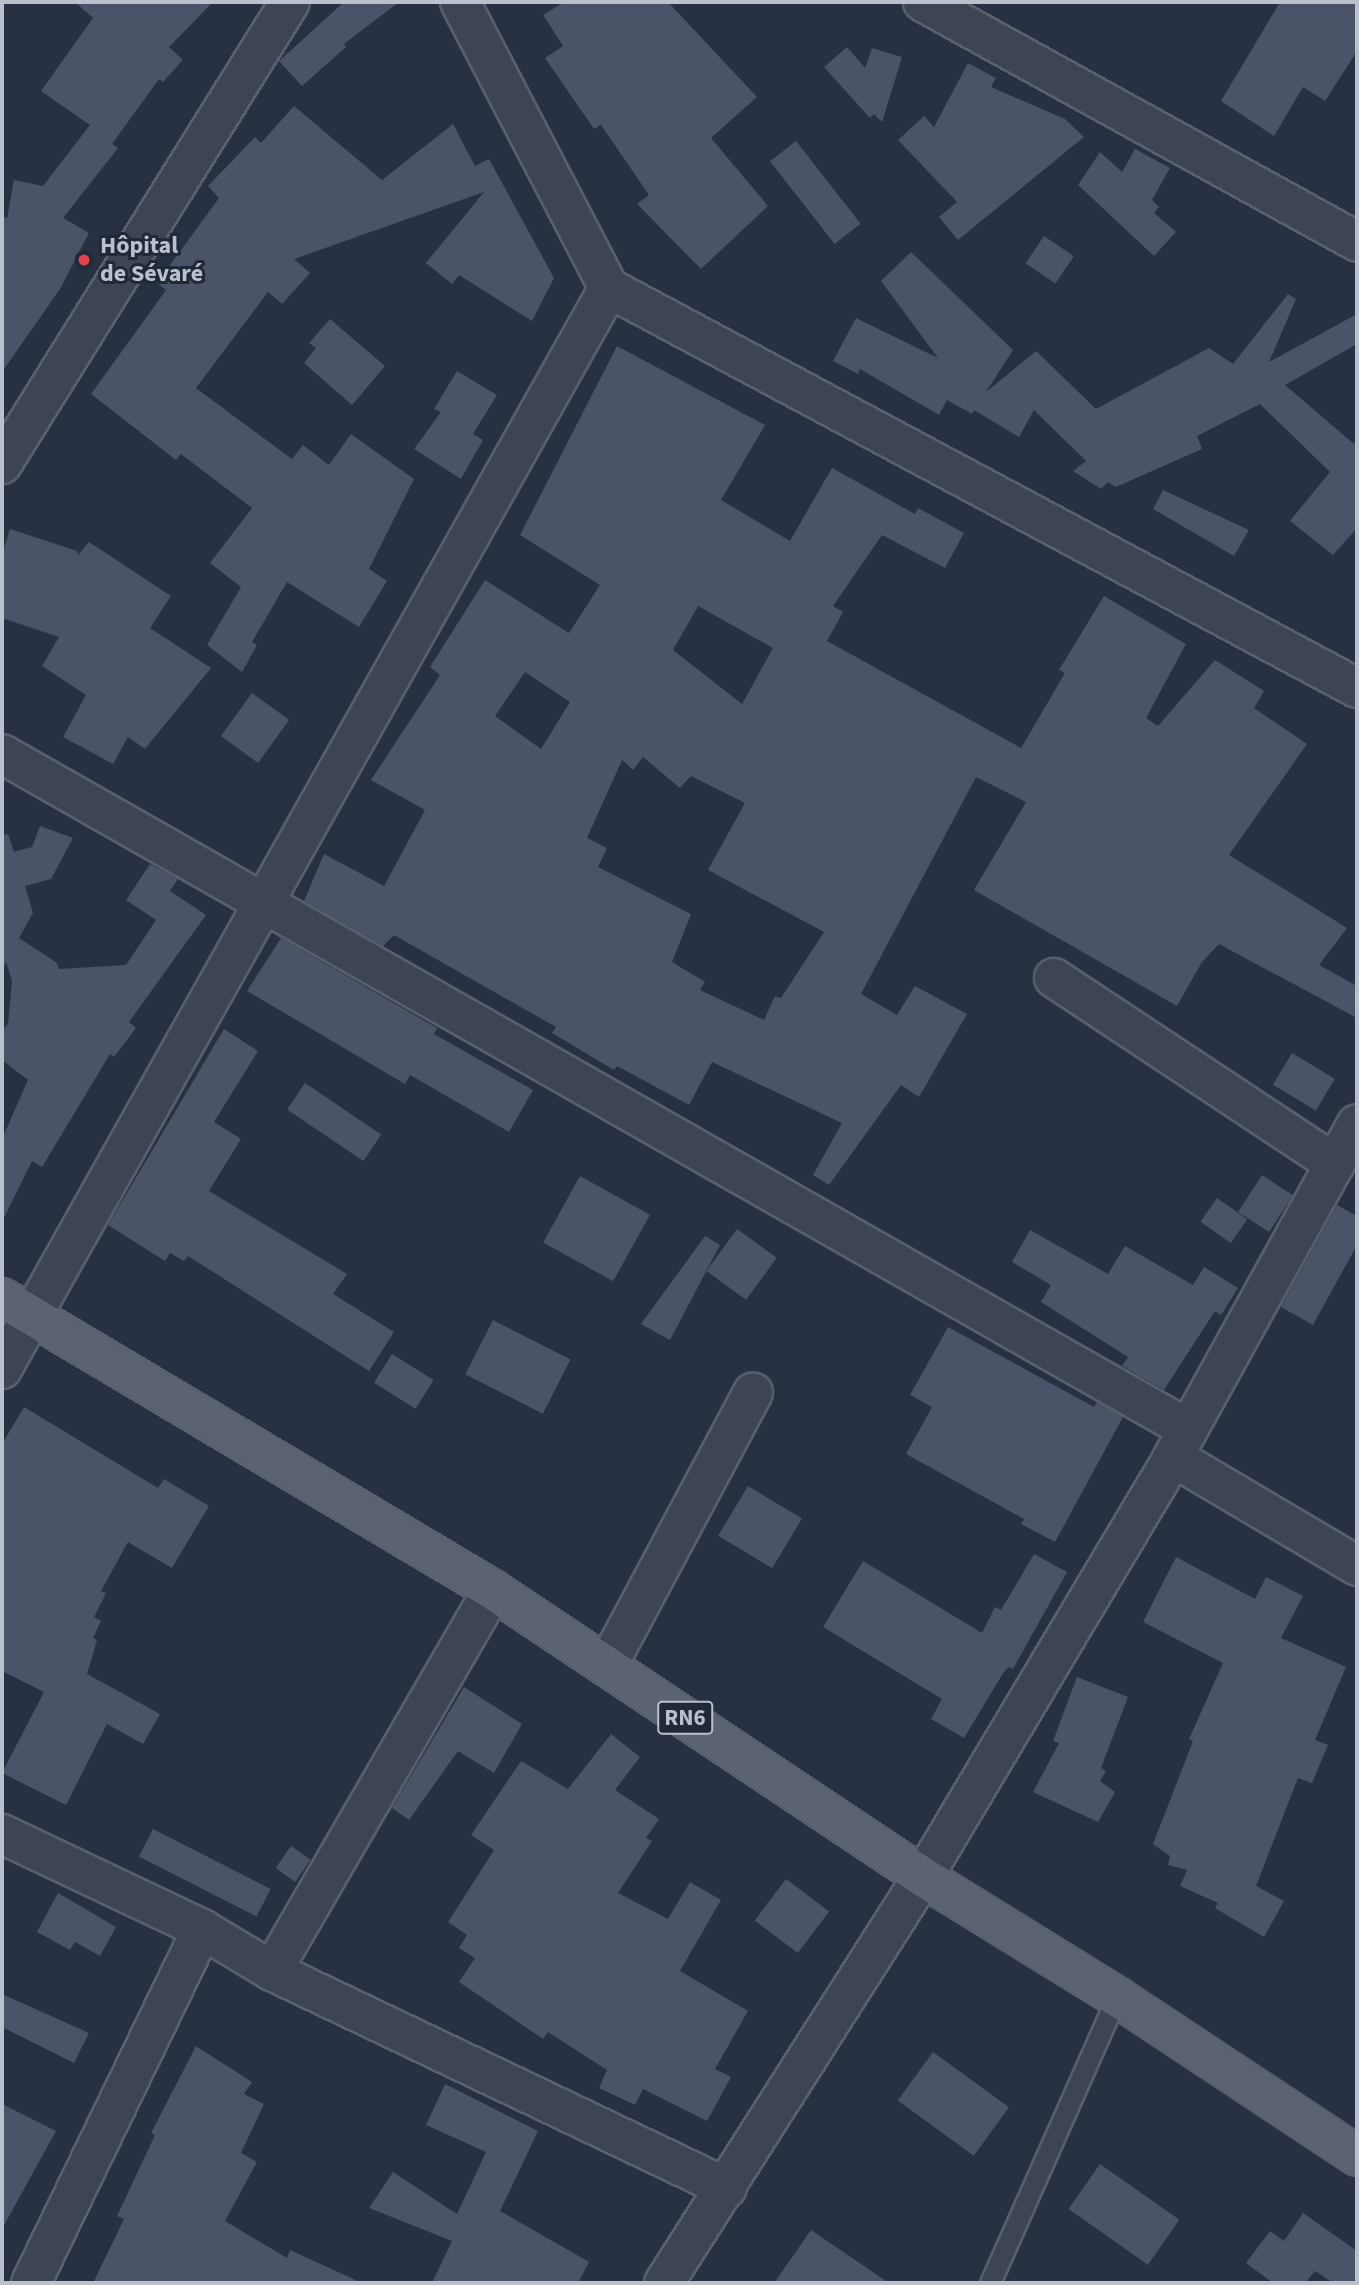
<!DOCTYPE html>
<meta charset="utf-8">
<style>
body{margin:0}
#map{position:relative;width:1359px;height:2285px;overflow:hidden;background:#283143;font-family:"Source Sans 3",sans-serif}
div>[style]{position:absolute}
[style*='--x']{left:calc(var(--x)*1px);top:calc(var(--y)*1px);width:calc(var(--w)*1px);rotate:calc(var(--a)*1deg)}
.building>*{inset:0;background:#4a5367;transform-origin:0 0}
.roads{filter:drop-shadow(2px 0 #585f6d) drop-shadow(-2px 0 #585f6d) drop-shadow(0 2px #585f6d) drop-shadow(0 -2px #585f6d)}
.lane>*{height:19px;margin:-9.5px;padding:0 9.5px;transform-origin:9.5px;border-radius:9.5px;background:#3d4453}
.street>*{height:38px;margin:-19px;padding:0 19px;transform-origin:19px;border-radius:19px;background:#3d4453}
.primary>*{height:38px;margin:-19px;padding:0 19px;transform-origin:19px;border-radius:19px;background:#5b6372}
.dots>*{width:19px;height:19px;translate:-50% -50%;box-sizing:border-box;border:4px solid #212938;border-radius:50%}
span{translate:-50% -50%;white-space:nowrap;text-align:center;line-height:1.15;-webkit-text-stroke:6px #212938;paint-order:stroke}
.shield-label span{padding:2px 5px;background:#212938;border:2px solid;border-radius:5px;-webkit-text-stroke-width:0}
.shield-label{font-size:23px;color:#bac0cc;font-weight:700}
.poi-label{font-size:24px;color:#bac0cc;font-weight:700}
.left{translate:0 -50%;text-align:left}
.frame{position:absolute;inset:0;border:4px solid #bac0cc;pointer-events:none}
</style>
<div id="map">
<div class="building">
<i style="clip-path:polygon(75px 2px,213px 2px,169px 47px,183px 60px,163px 82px,159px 79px,112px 144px,118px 148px,63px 218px,89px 233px,60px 289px,2px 372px,2px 216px,7px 218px,14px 180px,43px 186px,90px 125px,41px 91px,93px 18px)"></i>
<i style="clip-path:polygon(344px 2px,399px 2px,344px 44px,346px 47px,302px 86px,279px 61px)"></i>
<i style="clip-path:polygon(564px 2px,668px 2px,757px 97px,711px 138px,768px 206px,701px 269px,637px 204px,649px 195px,601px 125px,594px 129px,545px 58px,563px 46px,543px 15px)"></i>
<i style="clip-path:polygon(1280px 2px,1357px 2px,1357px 51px,1325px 101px,1303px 87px,1274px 136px,1221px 101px)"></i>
<i style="clip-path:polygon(847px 47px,865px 68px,872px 48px,902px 57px,882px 122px,874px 114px,870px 118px,824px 67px)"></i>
<i style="clip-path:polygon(968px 63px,996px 78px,991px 87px,1065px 119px,1084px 137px,958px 240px,939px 217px,957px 202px,898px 140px,924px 116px,934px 127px)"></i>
<i style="clip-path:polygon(294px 106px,382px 180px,453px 124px,475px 166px,489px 159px,554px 278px,532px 321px,459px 275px,452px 284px,426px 263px,484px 192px,294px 259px,310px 273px,282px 304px,268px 292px,196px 388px,292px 459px,303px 445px,329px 465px,351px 434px,414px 479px,369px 569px,387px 581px,359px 627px,287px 582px,252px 642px,257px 645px,242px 672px,207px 645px,241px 587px,210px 563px,252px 508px,181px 454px,176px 460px,91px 394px,166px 290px,157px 283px,219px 198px,208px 186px,255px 137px,261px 143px)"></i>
<i style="left:796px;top:141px;width:105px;height:33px;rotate:52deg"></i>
<i style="clip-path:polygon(1135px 149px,1170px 168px,1152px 200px,1159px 207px,1154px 213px,1176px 232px,1154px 256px,1078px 185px,1100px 152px,1122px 172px)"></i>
<i style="left:1044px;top:236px;width:36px;height:33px;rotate:34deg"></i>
<i style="clip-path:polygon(911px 252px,1013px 350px,986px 392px,1036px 351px,1096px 409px,1209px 348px,1233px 364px,1288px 294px,1296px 299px,1269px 362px,1357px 314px,1357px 344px,1285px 385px,1354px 444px,1357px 440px,1357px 528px,1333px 555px,1290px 521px,1330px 472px,1260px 404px,1197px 436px,1202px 449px,1116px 487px,1108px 482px,1101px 489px,1073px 471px,1086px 461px,1034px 410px,1019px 437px,974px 410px,972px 414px,947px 400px,939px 415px,860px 369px,858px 374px,833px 361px,856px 318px,938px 358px,881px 281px)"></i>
<i style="clip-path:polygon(330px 319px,385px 366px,352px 405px,304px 363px,316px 348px,309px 343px)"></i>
<i style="clip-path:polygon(evenodd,617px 346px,765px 425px,721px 500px,790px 541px,832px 468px,915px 514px,918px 508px,964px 533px,945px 568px,882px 535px,833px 606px,843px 612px,827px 641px,1021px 748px,1065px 673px,1059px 670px,1104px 596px,1186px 644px,1146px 718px,1158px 726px,1215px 660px,1264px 691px,1254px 708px,1307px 744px,1229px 855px,1347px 928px,1319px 965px,1357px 986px,1357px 1018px,1219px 944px,1202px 962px,1177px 1006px,974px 890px,1026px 802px,976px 777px,861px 994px,897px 1015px,915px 986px,967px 1014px,919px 1097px,901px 1085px,829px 1185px,813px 1175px,842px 1123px,712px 1062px,689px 1105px,617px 1066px,614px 1070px,552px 1033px,556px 1027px,394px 935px,383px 946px,304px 901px,324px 854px,384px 886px,425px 810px,371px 780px,440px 675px,430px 667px,485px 580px,569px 633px,600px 585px,520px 535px,617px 346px,698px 606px,773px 648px,742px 704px,673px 650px,698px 606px,617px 346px,525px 672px,570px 702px,541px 749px,495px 716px,525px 672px,617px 346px,643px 757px,680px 788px,691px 776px,745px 803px,708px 870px,824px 932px,781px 998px,775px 996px,764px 1020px,700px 990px,705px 982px,672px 962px,691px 914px,598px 867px,607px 848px,587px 838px,622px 760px,633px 770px,643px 757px)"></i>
<i style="clip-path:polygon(457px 371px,497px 395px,473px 434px,483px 440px,461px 479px,414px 449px,441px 412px,434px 409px)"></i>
<i style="clip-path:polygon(1163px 490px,1249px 530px,1234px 556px,1153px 509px)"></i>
<i style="clip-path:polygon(10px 529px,77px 551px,78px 555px,89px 542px,171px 596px,150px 628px,211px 668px,145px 749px,128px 737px,113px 764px,63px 737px,86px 695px,42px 666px,59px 637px,2px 618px,2px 555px)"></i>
<i style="left:252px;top:693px;width:46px;height:53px;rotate:36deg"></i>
<i style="clip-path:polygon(40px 826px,73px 838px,51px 879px,25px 886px,33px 913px,19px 938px,57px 963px,59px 969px,126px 965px,156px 920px,126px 900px,150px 864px,178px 879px,170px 891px,206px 915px,129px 1022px,136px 1028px,114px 1057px,110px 1054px,42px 1167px,32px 1161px,2px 1222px,2px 1139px,28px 1080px,2px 1060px,2px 1031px,8px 1024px,12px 981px,6px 962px,2px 970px,2px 835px,8px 834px,14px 852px,32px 847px)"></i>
<i style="clip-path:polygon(281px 938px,437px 1028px,434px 1034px,533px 1090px,509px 1132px,410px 1075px,405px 1084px,247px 991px)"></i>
<i style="clip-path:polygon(224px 1029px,258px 1051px,214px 1122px,241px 1139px,209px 1191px,347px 1274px,333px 1294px,394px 1332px,369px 1371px,188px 1256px,184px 1261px,170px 1253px,165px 1261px,108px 1225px)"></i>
<i style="left:1292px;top:1053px;width:50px;height:37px;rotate:31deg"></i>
<i style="left:305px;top:1083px;width:92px;height:32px;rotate:34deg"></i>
<i style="left:1262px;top:1175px;width:37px;height:44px;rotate:33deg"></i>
<i style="left:580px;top:1176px;width:80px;height:76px;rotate:29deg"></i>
<i style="left:1217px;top:1198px;width:37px;height:29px;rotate:35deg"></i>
<i style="clip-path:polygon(1337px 1205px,1357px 1216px,1357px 1245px,1313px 1325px,1281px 1307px)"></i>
<i style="left:737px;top:1229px;width:49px;height:52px;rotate:36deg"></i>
<i style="clip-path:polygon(1030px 1230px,1108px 1274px,1125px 1246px,1193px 1285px,1204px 1267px,1238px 1288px,1221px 1315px,1215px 1311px,1164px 1390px,1122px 1366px,1128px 1357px,1041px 1302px,1051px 1285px,1012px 1262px)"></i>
<i style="clip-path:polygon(705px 1236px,720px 1245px,670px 1340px,641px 1324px)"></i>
<i style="left:493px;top:1320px;width:87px;height:61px;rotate:27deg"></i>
<i style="clip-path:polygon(948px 1327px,1094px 1407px,1097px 1402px,1123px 1417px,1055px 1542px,1021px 1524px,1024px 1519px,906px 1454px,932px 1407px,910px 1395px)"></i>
<i style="left:392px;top:1354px;width:49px;height:34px;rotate:32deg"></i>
<i style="clip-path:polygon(24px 1407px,158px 1488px,164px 1479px,209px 1506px,172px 1568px,128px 1542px,101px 1591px,106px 1593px,94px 1617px,101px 1621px,93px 1638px,97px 1640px,87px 1674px,160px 1714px,143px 1744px,107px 1724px,66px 1805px,2px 1773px,44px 1692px,2px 1671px,2px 1444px)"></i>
<i style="left:748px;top:1486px;width:63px;height:58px;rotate:31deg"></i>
<i style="clip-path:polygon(1034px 1554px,1067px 1572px,1013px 1669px,1008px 1667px,1002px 1675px,964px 1738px,931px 1719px,942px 1699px,823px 1627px,863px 1561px,982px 1633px,995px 1607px,1001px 1610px)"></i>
<i style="clip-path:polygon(1176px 1557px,1255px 1599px,1266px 1577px,1303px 1596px,1281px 1638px,1346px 1667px,1315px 1740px,1328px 1745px,1312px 1783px,1298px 1778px,1256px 1886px,1284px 1901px,1264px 1937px,1215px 1908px,1218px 1903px,1180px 1886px,1187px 1870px,1168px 1865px,1170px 1856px,1153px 1844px,1193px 1741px,1189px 1739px,1223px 1663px,1143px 1622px)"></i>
<i style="clip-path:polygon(1077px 1677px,1128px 1697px,1101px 1768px,1106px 1771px,1100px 1781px,1115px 1792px,1098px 1822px,1033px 1792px,1059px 1743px,1053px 1741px)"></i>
<i style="clip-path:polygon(464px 1687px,522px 1724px,494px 1773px,458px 1751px,409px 1820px,392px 1808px)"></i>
<i style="clip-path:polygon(611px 1734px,640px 1757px,615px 1790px,659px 1819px,646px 1838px,652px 1841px,618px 1893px,668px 1919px,690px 1882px,721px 1900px,680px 1971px,748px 2011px,715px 2069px,731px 2077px,707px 2121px,643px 2089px,635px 2105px,599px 2088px,607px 2070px,548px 2032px,543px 2039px,459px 1982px,475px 1958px,459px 1948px,467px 1935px,448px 1922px,494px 1850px,471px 1835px,521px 1761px,568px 1789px)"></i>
<i style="left:153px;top:1829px;width:132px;height:31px;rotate:27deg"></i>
<i style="left:291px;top:1846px;width:24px;height:27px;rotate:35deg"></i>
<i style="left:786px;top:1879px;width:54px;height:52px;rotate:37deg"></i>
<i style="clip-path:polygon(58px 1893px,116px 1927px,100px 1956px,75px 1942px,70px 1950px,37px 1932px)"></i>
<i style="clip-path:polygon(2px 1994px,89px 2033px,74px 2063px,2px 2027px)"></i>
<i style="clip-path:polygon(196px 2046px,252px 2082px,244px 2094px,264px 2104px,241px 2153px,257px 2162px,225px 2221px,287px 2258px,290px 2250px,362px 2283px,93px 2283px,124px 2219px,117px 2216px,155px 2135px,151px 2133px)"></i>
<i style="left:933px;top:2052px;width:94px;height:60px;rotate:36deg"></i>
<i style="clip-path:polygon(445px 2084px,538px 2131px,500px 2211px,589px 2262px,578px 2283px,432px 2283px,452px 2241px,369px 2208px,393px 2172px,457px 2214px,486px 2152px,426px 2125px)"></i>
<i style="clip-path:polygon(2px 2104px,56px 2131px,2px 2229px)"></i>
<i style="left:1100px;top:2164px;width:97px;height:55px;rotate:35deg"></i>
<i style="clip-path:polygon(1303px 2213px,1357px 2251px,1357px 2283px,1333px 2283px,1315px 2271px,1305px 2283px,1273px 2283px,1246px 2263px,1270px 2231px,1284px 2241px)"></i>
<i style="clip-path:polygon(811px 2230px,889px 2283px,774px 2283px)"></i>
</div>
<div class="roads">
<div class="lane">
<i style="--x:990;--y:2283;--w:313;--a:-66.1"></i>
</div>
<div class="street">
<i style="--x:460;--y:2;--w:322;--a:62.5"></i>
<i style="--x:609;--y:288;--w:848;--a:28.14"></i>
<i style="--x:923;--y:2;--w:496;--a:28.9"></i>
<i style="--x:2;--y:464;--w:544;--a:-58.06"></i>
<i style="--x:2;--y:754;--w:1365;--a:29.65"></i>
<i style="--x:1054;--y:978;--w:337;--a:33.5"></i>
<i style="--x:2;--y:1369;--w:1240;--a:-60.69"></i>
<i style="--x:1173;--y:1457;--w:214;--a:30.6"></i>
<i style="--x:607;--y:1666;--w:310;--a:-61.9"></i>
<i style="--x:2;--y:1834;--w:221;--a:25.4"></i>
<i style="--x:202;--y:1929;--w:82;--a:31"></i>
<i style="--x:272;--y:1971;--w:504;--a:25.5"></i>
<i style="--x:272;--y:1971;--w:440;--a:-59.9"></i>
<i style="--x:31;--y:2283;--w:393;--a:-64.2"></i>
<i style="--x:664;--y:2283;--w:482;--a:-57.5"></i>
<i style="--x:923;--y:1877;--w:489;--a:-59.2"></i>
<i style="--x:1173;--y:1457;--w:380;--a:-61.1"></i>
</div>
<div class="primary">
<i style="--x:2;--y:1298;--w:571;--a:30.74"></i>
<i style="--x:493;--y:1590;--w:517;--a:33.72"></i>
<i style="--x:923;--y:1877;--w:228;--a:31.7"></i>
<i style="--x:1117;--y:1997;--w:288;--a:33.5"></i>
</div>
</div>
<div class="dots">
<i style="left:84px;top:260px;background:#e0444e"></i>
</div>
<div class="shield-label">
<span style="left:685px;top:1718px">RN6</span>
</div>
<div class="poi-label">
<span class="left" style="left:100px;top:260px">Hôpital<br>de Sévaré</span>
</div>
<div class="frame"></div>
</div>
